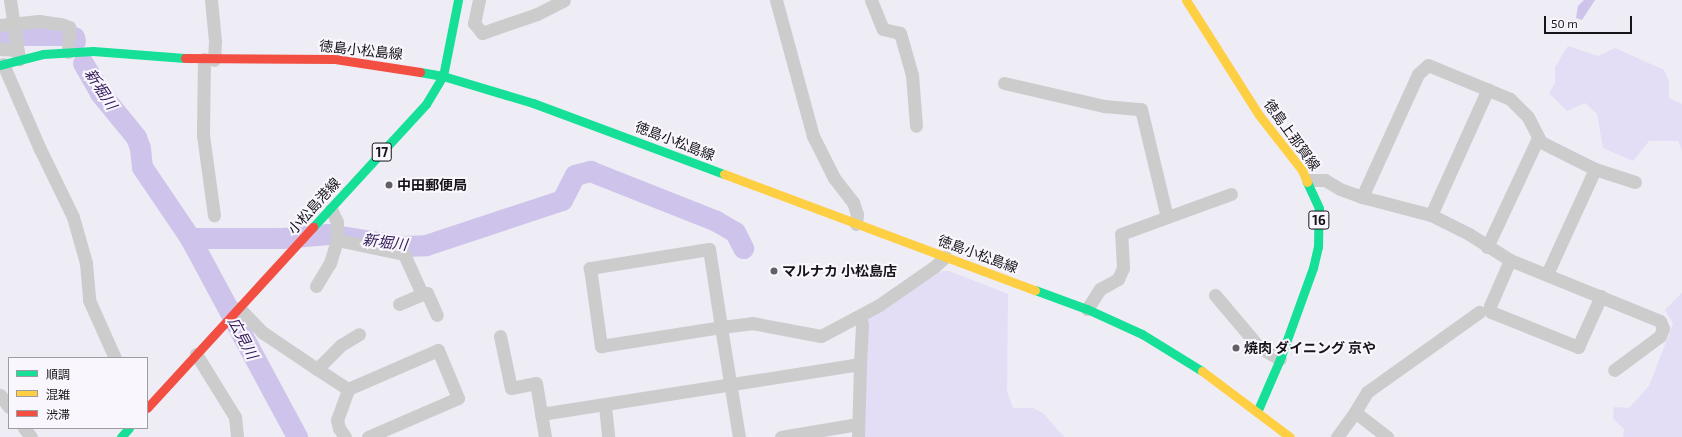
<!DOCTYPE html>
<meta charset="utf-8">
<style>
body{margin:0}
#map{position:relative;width:1682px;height:437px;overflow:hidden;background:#eeecf4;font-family:"Exo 2","Noto Sans JP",sans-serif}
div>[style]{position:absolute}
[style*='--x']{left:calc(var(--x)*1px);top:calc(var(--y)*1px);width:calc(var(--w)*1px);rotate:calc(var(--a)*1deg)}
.green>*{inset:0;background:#e4ddf6}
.water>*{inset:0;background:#cec3eb}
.river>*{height:21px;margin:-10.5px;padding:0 10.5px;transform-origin:10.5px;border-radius:10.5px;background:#cec3eb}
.street>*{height:13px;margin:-6.5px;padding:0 6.5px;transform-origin:6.5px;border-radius:6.5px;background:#cccccd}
.fast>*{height:9px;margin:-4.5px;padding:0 4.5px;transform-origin:4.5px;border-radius:4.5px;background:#16e098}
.slow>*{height:9px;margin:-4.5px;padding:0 4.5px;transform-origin:4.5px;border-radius:4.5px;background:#ffcf43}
.jam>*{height:9px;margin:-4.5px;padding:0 4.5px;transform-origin:4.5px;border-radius:4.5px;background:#f24e42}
.dots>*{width:11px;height:11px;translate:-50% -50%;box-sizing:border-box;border:2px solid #f9f7fd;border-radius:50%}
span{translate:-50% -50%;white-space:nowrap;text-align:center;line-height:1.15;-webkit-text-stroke:4px #f9f7fd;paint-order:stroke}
.shield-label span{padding:1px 3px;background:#f9f7fd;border:1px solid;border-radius:3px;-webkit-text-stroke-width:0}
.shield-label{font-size:13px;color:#161419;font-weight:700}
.street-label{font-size:14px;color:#161419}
.poi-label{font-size:14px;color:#161419;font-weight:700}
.left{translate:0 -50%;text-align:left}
.water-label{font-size:15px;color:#331a59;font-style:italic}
.legend{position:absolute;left:8px;top:357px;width:140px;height:72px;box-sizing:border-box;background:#f9f7fd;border:1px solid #9e9ca2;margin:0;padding:5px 7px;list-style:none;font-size:12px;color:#161419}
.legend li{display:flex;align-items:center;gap:8px;height:20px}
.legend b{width:20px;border:1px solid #9e9ca2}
.scale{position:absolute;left:1544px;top:16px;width:88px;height:18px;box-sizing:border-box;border:2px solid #161419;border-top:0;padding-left:5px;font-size:12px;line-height:14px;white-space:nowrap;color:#161419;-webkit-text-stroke:3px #f9f7fd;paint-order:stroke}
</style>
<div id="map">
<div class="green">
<i style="clip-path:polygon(1568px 46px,1598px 56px,1615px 48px,1664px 70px,1669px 82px,1669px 98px,1682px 104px,1682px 151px,1678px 141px,1649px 141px,1633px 161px,1603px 148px,1597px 114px,1585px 103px,1567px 111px,1549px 93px,1555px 83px,1555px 67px)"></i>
<i style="clip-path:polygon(942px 271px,949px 271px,1008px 294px,1007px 391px,1013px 408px,1033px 408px,1044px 414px,1064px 437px,864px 437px,867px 319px)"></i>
<i style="clip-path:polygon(1682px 293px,1682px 437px,1623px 437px,1624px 429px,1613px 419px,1614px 407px,1629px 408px,1649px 386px,1673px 324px,1665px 310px)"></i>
</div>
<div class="water">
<i style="clip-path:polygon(1584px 0,1595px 0,1582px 20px,1576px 18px,1578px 6px)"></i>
</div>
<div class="river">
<i style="--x:0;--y:35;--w:61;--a:0"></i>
<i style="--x:61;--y:35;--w:13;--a:9"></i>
<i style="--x:74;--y:37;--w:4;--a:76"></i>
<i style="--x:83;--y:63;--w:34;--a:60"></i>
<i style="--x:100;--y:93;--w:57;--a:50.7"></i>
<i style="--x:136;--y:137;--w:12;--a:70"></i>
<i style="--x:140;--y:148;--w:19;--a:84"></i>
<i style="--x:142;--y:167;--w:86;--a:55.9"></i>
<i style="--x:190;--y:238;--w:226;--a:61.7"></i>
<i style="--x:190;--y:238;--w:92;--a:0"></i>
<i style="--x:282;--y:238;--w:46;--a:-5"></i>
<i style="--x:328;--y:234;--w:76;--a:9.1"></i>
<i style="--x:403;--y:246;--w:23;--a:-2"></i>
<i style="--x:426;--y:245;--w:143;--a:-18.3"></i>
<i style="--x:562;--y:200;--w:28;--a:-63"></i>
<i style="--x:575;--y:175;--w:16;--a:-15"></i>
<i style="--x:590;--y:171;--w:136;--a:21.6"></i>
<i style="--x:716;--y:221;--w:22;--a:30"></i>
<i style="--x:735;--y:232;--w:18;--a:63"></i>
</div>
<div class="street">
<i style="--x:10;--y:0;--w:60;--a:81.3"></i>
<i style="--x:211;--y:0;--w:41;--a:84.4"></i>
<i style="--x:215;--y:41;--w:19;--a:93"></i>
<i style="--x:479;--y:0;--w:24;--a:102"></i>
<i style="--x:474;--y:23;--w:13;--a:51"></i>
<i style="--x:482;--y:33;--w:58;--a:-19.1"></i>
<i style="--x:537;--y:14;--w:30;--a:-27"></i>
<i style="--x:776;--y:0;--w:141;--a:74.8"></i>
<i style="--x:813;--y:136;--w:47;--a:63.4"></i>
<i style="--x:834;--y:178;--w:31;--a:52"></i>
<i style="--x:853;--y:202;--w:13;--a:72"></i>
<i style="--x:857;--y:214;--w:10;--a:96"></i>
<i style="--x:871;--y:0;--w:31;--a:68"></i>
<i style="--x:883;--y:29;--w:17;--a:13"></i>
<i style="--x:900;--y:33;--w:44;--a:74.1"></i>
<i style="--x:912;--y:75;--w:51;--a:85.5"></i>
<i style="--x:0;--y:25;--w:39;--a:-6"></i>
<i style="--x:39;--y:21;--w:22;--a:8"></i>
<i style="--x:61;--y:24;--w:9;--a:21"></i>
<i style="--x:69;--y:27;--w:25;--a:92"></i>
<i style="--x:0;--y:49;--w:17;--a:3"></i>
<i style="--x:204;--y:59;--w:76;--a:90.8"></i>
<i style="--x:203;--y:135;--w:81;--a:82.2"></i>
<i style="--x:3;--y:64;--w:93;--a:66.5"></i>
<i style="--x:40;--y:149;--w:76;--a:64.1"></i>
<i style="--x:73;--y:217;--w:48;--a:74.2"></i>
<i style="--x:86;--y:263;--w:37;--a:85"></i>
<i style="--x:89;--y:300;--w:64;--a:65.9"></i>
<i style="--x:1004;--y:83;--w:103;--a:13"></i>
<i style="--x:1104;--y:106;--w:37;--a:5"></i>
<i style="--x:1141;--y:109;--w:111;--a:76.5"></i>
<i style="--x:1308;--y:180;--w:17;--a:0"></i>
<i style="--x:1325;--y:180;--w:17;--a:31"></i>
<i style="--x:1340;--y:189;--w:23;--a:20"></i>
<i style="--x:1362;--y:197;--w:135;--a:-65.5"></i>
<i style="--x:1418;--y:74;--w:13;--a:-42"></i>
<i style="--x:1428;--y:65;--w:89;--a:22.5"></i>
<i style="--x:1510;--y:99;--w:25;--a:45"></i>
<i style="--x:1528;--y:117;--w:28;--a:63"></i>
<i style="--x:1541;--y:142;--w:60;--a:26.6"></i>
<i style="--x:1362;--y:197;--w:71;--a:14.6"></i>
<i style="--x:1431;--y:215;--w:42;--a:26.6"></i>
<i style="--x:1469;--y:234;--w:49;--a:32.4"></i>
<i style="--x:1510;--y:260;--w:50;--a:113.5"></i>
<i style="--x:1490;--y:306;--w:6;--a:81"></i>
<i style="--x:1491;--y:312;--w:94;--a:21.9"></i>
<i style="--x:1578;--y:347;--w:56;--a:-65.7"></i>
<i style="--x:1431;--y:215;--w:138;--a:-65.7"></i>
<i style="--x:337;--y:240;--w:68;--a:11.8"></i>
<i style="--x:404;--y:254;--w:44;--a:65.8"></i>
<i style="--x:422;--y:294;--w:5;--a:-11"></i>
<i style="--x:427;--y:293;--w:24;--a:66"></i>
<i style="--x:1487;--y:247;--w:120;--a:-64.9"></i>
<i style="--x:1510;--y:260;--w:162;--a:22.1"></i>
<i style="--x:1660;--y:321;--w:8;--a:67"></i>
<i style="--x:1663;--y:328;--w:9;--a:111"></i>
<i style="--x:1660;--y:336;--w:57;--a:143.5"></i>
<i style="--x:1547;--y:274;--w:115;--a:-65.4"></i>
<i style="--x:1595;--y:169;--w:42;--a:18"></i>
<i style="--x:316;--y:286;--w:27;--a:-59"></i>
<i style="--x:330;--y:263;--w:24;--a:-73"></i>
<i style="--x:337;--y:240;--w:18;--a:-90"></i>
<i style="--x:337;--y:222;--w:14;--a:-115"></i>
<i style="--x:1215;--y:295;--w:68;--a:49.8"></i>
<i style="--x:1259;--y:347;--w:24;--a:30"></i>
<i style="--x:399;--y:304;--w:25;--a:-23"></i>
<i style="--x:239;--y:308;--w:33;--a:46"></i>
<i style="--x:262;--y:332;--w:66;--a:33.9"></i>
<i style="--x:317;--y:369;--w:34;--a:-45"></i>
<i style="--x:341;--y:345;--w:21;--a:-31"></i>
<i style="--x:1087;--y:309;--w:24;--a:-57"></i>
<i style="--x:1100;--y:289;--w:21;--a:-29"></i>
<i style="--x:1118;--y:279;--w:12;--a:-66"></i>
<i style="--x:1123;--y:268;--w:34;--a:-93"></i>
<i style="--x:1121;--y:234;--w:117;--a:-20"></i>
<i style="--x:500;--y:336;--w:53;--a:78.1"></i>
<i style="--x:511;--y:388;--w:25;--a:-11"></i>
<i style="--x:536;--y:383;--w:55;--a:80.5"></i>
<i style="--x:196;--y:354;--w:74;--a:58.2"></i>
<i style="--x:235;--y:417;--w:20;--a:84"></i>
<i style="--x:317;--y:369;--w:37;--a:33"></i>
<i style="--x:348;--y:389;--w:98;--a:-23.4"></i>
<i style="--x:438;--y:350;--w:52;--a:67.4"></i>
<i style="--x:458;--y:398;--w:98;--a:156.6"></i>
<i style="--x:0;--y:395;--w:15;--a:53"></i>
<i style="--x:605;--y:406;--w:31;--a:84"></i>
<i style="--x:1355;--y:412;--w:23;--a:-59"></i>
<i style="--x:1367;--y:392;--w:138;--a:-35.5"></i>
<i style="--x:541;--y:414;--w:323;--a:-8.9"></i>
<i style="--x:860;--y:364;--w:39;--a:-87"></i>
<i style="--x:862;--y:325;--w:9;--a:-103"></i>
<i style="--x:24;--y:428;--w:11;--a:52"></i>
<i style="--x:345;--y:437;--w:11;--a:-124"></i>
<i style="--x:339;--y:428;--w:8;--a:-104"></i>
<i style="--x:337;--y:420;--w:33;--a:-70"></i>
<i style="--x:739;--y:437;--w:111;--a:-99.3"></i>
<i style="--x:721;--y:327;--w:79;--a:-98.7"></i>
<i style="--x:709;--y:249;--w:121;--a:170.9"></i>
<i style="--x:590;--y:268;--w:79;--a:82"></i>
<i style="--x:601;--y:346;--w:121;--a:-9"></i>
<i style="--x:721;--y:327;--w:31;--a:-7"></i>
<i style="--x:752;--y:323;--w:70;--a:10.7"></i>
<i style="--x:821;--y:336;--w:66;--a:-28.1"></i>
<i style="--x:879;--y:305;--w:67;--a:-34.6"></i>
<i style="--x:934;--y:267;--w:15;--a:-42"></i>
<i style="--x:781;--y:437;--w:78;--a:-9.6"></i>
<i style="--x:858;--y:437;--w:73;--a:-88.4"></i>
<i style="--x:1337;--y:437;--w:31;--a:-54"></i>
<i style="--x:1355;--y:412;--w:41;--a:38"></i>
</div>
<div class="fast">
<i style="--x:0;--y:65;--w:44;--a:-14.3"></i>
<i style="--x:43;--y:54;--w:50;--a:-3.4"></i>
<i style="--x:93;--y:51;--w:92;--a:4.4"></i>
<i style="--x:420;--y:72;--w:23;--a:10"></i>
<i style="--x:443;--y:76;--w:94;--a:16.7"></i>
<i style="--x:533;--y:103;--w:204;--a:20.4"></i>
<i style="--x:313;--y:227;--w:167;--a:-47.4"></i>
<i style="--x:426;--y:104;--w:33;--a:-59"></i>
<i style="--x:443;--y:76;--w:77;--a:-78.8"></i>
<i style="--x:1035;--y:290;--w:55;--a:20.1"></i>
<i style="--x:1087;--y:309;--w:60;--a:24.4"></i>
<i style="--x:1142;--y:334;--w:70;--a:31.7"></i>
<i style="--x:1257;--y:412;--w:58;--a:-66.5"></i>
<i style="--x:1280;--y:359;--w:97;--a:-70.1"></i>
<i style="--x:1313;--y:268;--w:22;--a:-77"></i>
<i style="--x:1318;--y:247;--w:39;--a:-89"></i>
<i style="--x:1319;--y:208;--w:29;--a:-115"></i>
<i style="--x:121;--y:437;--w:12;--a:-48"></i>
</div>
<div class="slow">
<i style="--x:1186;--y:0;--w:136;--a:57.6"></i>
<i style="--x:1259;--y:115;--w:70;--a:52"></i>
<i style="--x:1302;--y:170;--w:13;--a:67"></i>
<i style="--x:724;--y:174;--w:332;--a:20.5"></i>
<i style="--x:1202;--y:371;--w:110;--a:36.9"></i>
</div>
<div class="jam">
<i style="--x:185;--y:58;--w:150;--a:0.4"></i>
<i style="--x:335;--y:59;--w:86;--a:8.7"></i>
<i style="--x:147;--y:408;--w:246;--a:-47.5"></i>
</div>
<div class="dots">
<i style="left:389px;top:185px;background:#626066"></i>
<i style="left:774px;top:271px;background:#626066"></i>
<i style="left:1236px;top:348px;background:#626066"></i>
</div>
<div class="shield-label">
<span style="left:382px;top:152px">17</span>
<span style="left:1319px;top:220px">16</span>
</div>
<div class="street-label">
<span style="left:361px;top:50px;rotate:6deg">徳島小松島線</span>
<span style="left:1292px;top:135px;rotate:54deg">徳島上那賀線</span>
<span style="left:675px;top:141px;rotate:21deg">徳島小松島線</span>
<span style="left:314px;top:206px;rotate:-48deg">小松島港線</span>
<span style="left:978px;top:254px;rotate:20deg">徳島小松島線</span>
</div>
<div class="poi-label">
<span class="left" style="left:397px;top:185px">中田郵便局</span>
<span class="left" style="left:782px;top:271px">マルナカ 小松島店</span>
<span class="left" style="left:1244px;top:348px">焼肉 ダイニング 京や</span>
</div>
<div class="water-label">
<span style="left:101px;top:89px;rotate:57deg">新堀川</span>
<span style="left:385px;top:242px;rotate:7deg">新堀川</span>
<span style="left:243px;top:338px;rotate:62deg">広見川</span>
</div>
<ul class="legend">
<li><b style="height:5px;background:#16e098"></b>順調</li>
<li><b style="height:5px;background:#ffcf43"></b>混雑</li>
<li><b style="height:5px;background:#f24e42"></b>渋滞</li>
</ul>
<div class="scale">50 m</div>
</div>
